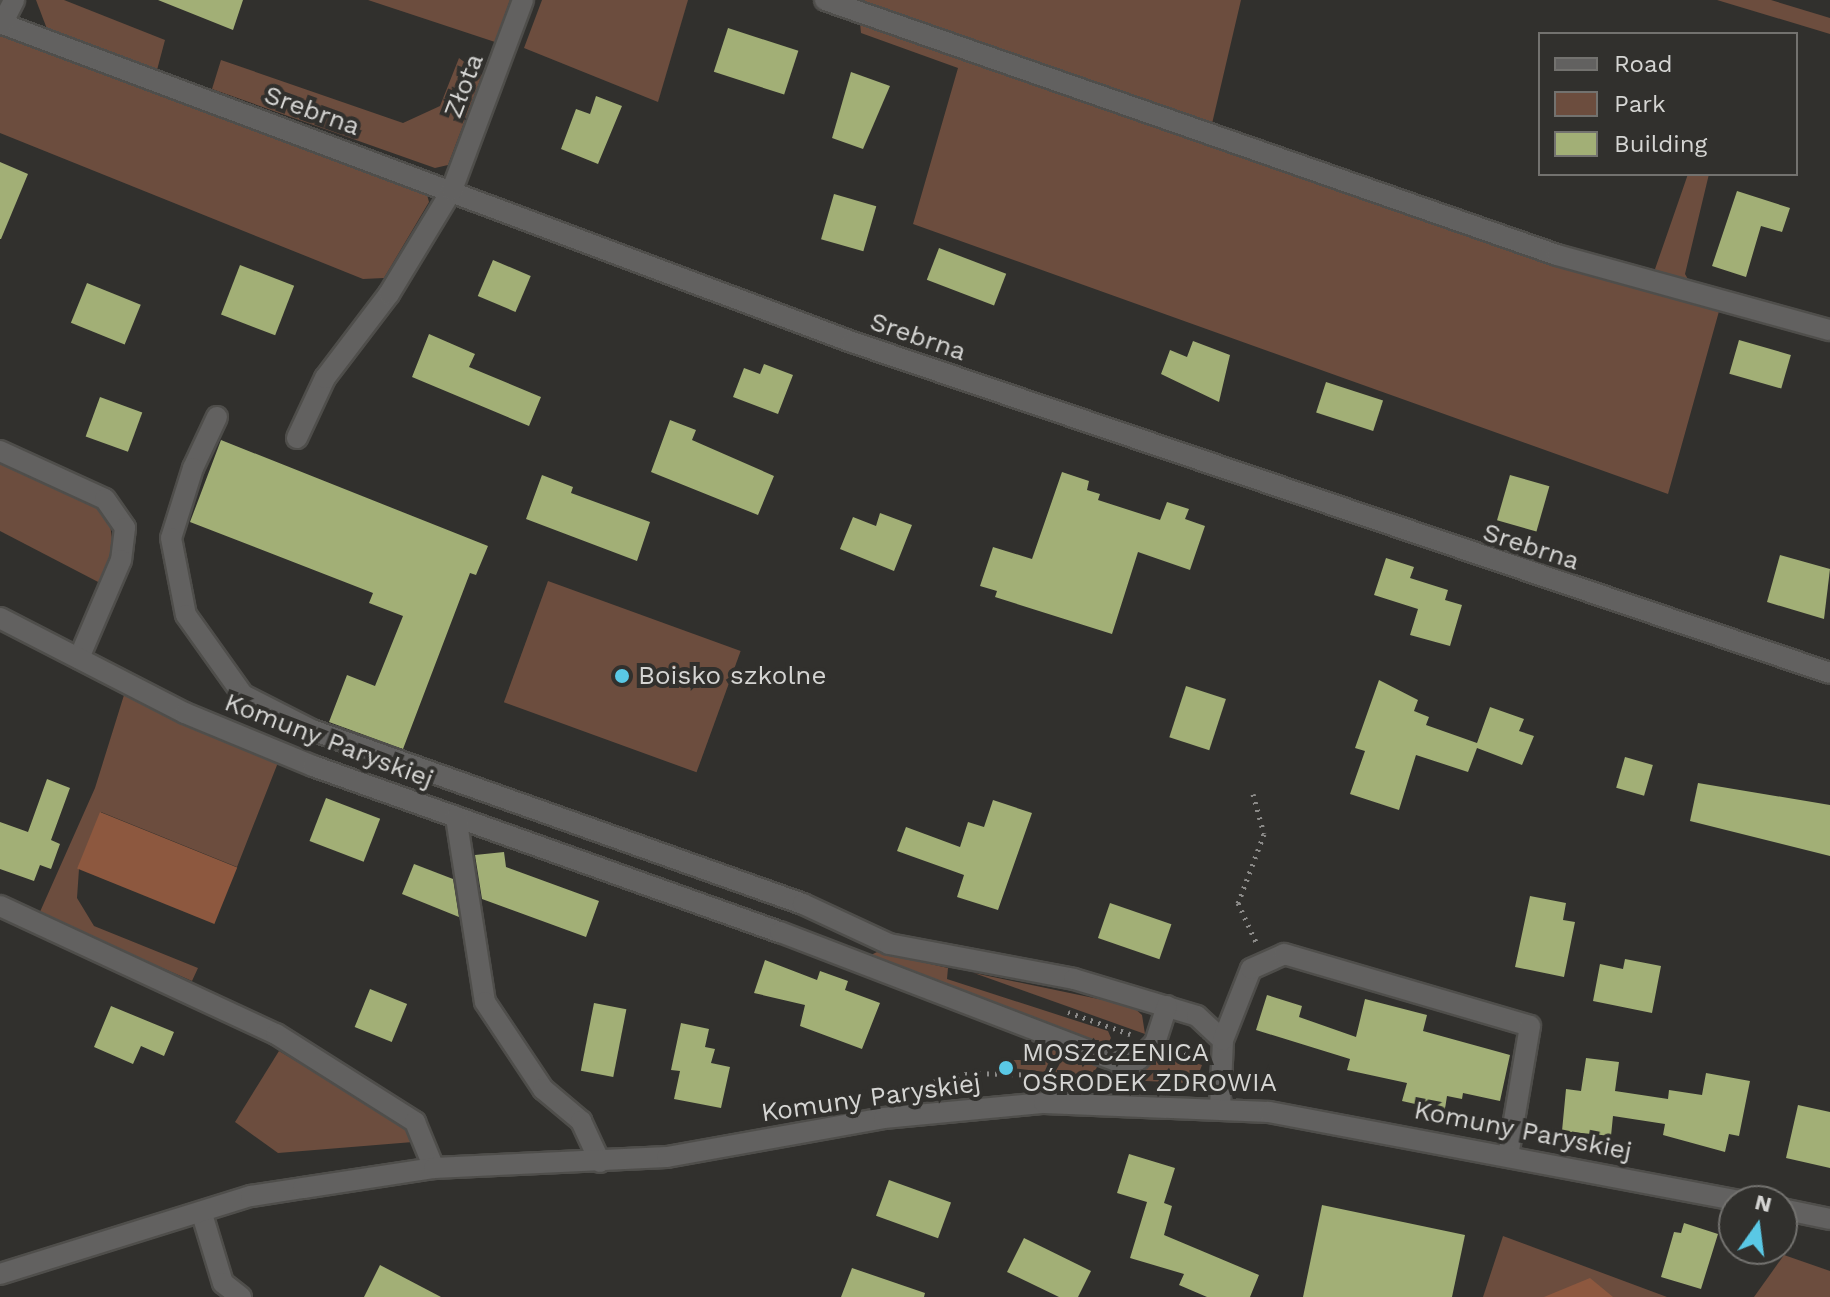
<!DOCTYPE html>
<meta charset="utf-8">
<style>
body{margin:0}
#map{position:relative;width:1830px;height:1297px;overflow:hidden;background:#31302d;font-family:"Work Sans",sans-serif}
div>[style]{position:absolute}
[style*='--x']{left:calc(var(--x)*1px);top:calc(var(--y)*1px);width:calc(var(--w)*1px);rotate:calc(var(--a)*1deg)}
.green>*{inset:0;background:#6c4d3e;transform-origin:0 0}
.forest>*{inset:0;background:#8d583f;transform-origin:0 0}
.building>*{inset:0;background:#a2af76;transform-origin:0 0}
.path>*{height:5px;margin-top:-2.5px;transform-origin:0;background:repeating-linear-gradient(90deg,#8b8a88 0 2px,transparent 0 8px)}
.roads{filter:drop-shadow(2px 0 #4f4e4b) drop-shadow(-2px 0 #4f4e4b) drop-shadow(0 2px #4f4e4b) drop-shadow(0 -2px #4f4e4b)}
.minor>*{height:20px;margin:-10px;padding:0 10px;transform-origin:10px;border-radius:10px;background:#626160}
.dots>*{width:22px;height:22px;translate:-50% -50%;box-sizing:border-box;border:4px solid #31302d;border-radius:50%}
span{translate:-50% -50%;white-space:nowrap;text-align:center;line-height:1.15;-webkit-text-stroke:8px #31302d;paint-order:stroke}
.street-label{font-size:26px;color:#d5d5d3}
.poi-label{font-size:26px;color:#d5d5d3}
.left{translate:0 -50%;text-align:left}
.legend{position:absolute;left:1538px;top:32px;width:260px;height:144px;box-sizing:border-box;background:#31302d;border:2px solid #73726f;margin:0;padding:10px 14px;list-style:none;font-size:24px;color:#d5d5d3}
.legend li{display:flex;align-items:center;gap:16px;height:40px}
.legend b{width:40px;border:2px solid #73726f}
.north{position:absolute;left:1718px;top:1185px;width:80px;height:80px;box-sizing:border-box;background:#31302d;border:2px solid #73726f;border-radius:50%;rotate:14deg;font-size:22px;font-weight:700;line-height:32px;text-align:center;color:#d5d5d3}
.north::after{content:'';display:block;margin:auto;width:28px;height:36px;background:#5ac8e5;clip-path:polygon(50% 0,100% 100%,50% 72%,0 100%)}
</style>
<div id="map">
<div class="green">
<i style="clip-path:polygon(36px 0,64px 0,165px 40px,157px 70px,47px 29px)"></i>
<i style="clip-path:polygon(368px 0,510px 0,495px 42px)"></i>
<i style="clip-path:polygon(542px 0,688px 0,658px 102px,524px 48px)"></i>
<i style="clip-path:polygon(848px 0,1241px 0,1211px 128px,1546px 243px,1654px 272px,1688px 174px,1709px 174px,1685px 274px,1692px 286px,1723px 297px,1668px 494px,913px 224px,958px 68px,861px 33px,858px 3px)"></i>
<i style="clip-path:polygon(1717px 0,1771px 0,1830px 18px,1830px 34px)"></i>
<i style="clip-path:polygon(0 34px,426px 191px,429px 202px,384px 278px,363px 279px,0 133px)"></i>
<i style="clip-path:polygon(459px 58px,482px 75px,448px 165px,435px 168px,212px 89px,221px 60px,403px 123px,440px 106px)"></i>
<i style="clip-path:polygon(0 457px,85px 496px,109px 517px,114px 553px,102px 584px,0 531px)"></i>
<i style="left:548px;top:581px;width:205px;height:129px;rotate:20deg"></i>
<i style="clip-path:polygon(124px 695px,279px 760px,237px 867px,101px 812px,79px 869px,77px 898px,94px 926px,198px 968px,192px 981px,39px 914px,95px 788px)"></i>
<i style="clip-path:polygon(877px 952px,948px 968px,947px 979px,1108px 1031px,1111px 1038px,1106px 1047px,1087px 1041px,869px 956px)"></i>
<i style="clip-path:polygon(974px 973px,1132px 1006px,1142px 1015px,1145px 1034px)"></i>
<i style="clip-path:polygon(1040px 1037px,1099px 1063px,1096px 1069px,1087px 1077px,1011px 1068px,1009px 1060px,1032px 1060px)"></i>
<i style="clip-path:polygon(279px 1051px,403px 1124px,413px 1142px,278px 1153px,235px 1122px)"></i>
<i style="clip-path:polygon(1160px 1053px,1202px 1065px,1199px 1073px,1186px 1083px,1106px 1079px,1108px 1067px,1135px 1071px)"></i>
<i style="clip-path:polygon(1503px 1236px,1667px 1297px,1483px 1297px)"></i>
<i style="clip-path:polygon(1784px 1255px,1830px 1271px,1830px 1297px,1754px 1297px)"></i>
</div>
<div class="forest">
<i style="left:100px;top:812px;width:148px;height:61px;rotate:22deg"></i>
<i style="clip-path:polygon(1590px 1278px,1613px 1297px,1544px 1297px)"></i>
</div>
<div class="building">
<i style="clip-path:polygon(158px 0,243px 0,233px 30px)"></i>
<i style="left:728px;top:28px;width:74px;height:46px;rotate:18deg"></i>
<i style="clip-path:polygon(851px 72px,890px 86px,863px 149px,832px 138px)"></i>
<i style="clip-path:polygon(596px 96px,622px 106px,598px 164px,561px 149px,576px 109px,590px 114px)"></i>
<i style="clip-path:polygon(0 162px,28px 174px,1px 239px,0 239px)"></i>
<i style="clip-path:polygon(1737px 191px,1790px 208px,1782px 232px,1761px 226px,1746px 277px,1712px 266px)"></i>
<i style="left:834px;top:194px;width:44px;height:47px;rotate:16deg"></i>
<i style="left:939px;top:248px;width:72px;height:34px;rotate:21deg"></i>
<i style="left:493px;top:260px;width:41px;height:39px;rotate:23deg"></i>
<i style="left:240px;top:265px;width:58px;height:53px;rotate:21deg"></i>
<i style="left:87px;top:283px;width:58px;height:43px;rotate:22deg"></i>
<i style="clip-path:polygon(429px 334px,475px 354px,469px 367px,541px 397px,529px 426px,412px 377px)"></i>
<i style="left:1739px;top:340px;width:54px;height:35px;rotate:16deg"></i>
<i style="clip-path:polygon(1193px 341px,1230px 355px,1219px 402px,1161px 374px,1170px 350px,1187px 357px)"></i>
<i style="clip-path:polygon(764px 364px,793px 375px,778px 414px,733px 397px,744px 368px,760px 374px)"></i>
<i style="left:1326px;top:382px;width:60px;height:32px;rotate:18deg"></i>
<i style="left:100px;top:397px;width:45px;height:42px;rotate:20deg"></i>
<i style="clip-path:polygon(670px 420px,696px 430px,692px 440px,774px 476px,758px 515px,651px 472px)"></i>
<i style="clip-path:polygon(221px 440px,488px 546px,476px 575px,470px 573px,403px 749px,329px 722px,347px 675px,375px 686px,403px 616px,369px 603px,373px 593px,190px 522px)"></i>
<i style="clip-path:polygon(1062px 472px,1089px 481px,1087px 490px,1100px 494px,1098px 500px,1160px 520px,1167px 502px,1189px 509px,1185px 519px,1205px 526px,1190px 570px,1138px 552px,1112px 634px,995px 597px,997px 591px,980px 586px,993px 547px,1032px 559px)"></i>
<i style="clip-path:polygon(542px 475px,573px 487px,571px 493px,650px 522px,637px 561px,526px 519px)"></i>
<i style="left:1510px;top:475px;width:41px;height:47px;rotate:16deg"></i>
<i style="clip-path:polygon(880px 513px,912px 525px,894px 571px,840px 549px,853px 517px,876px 526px)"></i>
<i style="clip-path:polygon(1780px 555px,1830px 569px,1824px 619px,1767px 602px)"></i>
<i style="clip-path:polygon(1386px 558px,1414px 567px,1410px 578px,1448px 590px,1445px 600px,1462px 605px,1450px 646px,1410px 635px,1418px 609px,1374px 595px)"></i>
<i style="clip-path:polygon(1379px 680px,1418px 700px,1414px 711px,1429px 717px,1426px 725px,1477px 743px,1490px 707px,1524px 719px,1519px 731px,1534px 736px,1522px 765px,1477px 748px,1468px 772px,1416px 755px,1399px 810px,1350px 794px,1365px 751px,1355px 748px)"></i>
<i style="left:1186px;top:686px;width:42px;height:54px;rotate:18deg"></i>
<i style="left:1625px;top:757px;width:29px;height:32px;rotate:16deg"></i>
<i style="clip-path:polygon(47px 779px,70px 788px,51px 840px,60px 844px,51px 869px,40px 865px,34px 881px,0 869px,0 822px,28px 832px)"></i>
<i style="clip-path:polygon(1698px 783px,1830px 805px,1830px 856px,1690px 821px)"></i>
<i style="left:326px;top:798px;width:58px;height:46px;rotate:21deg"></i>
<i style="clip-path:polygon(993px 800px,1032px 813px,998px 910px,957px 897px,964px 875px,897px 851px,906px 827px,960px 847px,968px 822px,984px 827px)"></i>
<i style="clip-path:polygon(504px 852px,506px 867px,599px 901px,586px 937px,482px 899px,475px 855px)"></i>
<i style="clip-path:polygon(414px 864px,453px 879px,459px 917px,402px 894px)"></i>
<i style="clip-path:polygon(1530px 896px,1566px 903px,1563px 920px,1575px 922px,1564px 977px,1515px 967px)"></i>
<i style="left:1110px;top:903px;width:65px;height:37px;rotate:19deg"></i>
<i style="clip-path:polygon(1625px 959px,1661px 966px,1652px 1013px,1593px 1001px,1600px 964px,1623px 969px)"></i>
<i style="clip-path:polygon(765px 960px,817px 980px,820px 971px,848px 981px,845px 990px,880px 1003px,862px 1049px,800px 1026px,805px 1005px,754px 993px)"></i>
<i style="left:370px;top:989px;width:40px;height:41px;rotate:22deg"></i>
<i style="clip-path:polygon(1267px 995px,1302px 1006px,1299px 1017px,1356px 1037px,1365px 999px,1427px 1015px,1423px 1031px,1510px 1055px,1500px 1101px,1463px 1093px,1462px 1099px,1447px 1096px,1445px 1109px,1437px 1109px,1402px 1101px,1407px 1083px,1347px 1070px,1350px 1059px,1256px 1030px)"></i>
<i style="left:594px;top:1003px;width:33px;height:69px;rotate:11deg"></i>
<i style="clip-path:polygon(111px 1006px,174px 1032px,164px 1056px,141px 1046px,133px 1064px,94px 1047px)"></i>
<i style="clip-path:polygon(681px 1023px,709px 1029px,705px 1047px,715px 1049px,711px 1063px,730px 1067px,721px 1108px,674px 1099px,680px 1071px,671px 1070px)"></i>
<i style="clip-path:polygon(1586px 1058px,1619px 1062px,1615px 1091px,1668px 1099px,1669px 1090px,1702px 1095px,1706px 1073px,1750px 1081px,1739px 1136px,1729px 1134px,1725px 1152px,1663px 1135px,1665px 1124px,1613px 1116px,1611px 1136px,1562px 1131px,1566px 1089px,1581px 1091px)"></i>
<i style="clip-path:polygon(1798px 1105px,1830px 1112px,1830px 1168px,1786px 1158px)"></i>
<i style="clip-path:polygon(1129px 1154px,1175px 1168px,1164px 1203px,1172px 1206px,1164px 1235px,1259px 1275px,1250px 1297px,1207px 1297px,1179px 1285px,1184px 1274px,1130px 1258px,1147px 1202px,1117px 1193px)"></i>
<i style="left:889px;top:1180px;width:66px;height:38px;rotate:20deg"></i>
<i style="clip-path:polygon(1322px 1205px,1465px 1235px,1452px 1297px,1303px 1297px)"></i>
<i style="clip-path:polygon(1684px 1223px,1718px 1234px,1701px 1289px,1661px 1277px,1674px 1232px,1681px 1233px)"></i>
<i style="clip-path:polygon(1024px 1238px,1091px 1271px,1078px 1297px,1059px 1297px,1007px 1272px)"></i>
<i style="clip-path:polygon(380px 1265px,441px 1297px,364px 1297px)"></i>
<i style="clip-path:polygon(852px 1268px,925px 1293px,924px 1297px,841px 1297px)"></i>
</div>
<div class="path">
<i style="--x:1253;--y:794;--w:41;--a:74.6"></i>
<i style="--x:1264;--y:834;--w:74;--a:110.6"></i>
<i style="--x:1238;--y:903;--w:43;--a:65.2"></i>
<i style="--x:1068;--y:1012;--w:66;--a:19.5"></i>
<i style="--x:1177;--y:1050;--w:22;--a:21"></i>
<i style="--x:895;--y:1091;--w:78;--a:-13.3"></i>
<i style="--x:971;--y:1073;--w:71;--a:1.6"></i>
</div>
<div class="roads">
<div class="minor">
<i style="--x:825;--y:0;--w:775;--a:19.21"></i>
<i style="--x:1557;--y:255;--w:283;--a:15.4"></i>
<i style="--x:0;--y:23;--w:910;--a:20.53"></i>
<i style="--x:852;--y:342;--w:1032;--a:18.7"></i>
<i style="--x:2;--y:24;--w:27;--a:-63"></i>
<i style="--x:217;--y:417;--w:56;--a:115.2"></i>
<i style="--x:193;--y:468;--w:73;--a:107.4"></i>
<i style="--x:171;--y:538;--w:78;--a:79"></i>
<i style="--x:186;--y:615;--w:98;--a:54.5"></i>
<i style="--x:243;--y:695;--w:77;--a:26.9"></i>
<i style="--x:312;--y:730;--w:521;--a:19.51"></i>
<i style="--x:803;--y:904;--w:95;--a:24.9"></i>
<i style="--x:889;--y:944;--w:188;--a:10.7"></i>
<i style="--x:1074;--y:979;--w:128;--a:16.7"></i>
<i style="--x:1197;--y:1016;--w:35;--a:43"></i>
<i style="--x:1223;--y:1040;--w:68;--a:92.5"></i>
<i style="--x:297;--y:438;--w:66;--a:-65"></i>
<i style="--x:325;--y:378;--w:106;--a:-52.7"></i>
<i style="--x:389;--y:294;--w:122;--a:-58.8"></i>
<i style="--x:452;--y:190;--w:203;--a:-69.5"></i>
<i style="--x:0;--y:451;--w:115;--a:24.6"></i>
<i style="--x:105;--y:499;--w:35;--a:55"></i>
<i style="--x:125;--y:528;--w:32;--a:97"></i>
<i style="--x:121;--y:560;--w:107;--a:113.2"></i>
<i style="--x:0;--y:618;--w:208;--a:27.2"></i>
<i style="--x:185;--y:713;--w:139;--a:22.5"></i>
<i style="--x:313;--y:766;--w:496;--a:19.6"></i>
<i style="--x:780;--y:932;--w:360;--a:21"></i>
<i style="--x:1116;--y:1061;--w:22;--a:-3"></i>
<i style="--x:1138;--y:1060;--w:24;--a:-45"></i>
<i style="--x:1155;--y:1043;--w:39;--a:-72"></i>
<i style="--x:456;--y:817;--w:187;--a:81.1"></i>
<i style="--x:485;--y:1002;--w:105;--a:56.3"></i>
<i style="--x:543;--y:1089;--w:50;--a:40.1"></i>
<i style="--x:581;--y:1121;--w:45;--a:65.1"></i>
<i style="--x:0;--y:906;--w:304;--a:24.9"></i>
<i style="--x:276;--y:1034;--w:165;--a:32.3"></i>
<i style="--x:415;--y:1122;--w:50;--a:67.6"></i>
<i style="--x:1223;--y:1040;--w:76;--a:-68.5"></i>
<i style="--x:1251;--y:969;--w:36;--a:-24"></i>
<i style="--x:1284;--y:954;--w:256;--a:16.3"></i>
<i style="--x:1530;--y:1026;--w:132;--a:99.6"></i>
<i style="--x:1782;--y:1209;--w:49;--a:11.8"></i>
<i style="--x:202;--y:1214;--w:72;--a:73.1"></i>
<i style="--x:223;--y:1283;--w:23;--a:38"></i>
<i style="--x:0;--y:1274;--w:263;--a:-17.3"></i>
<i style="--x:251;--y:1196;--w:53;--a:-8.7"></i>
<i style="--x:303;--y:1188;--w:133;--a:-8.7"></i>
<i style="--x:434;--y:1168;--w:233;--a:-2.7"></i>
<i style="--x:667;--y:1157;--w:220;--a:-10.2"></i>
<i style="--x:884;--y:1118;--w:161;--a:-5.4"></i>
<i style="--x:1044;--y:1103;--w:225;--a:2.3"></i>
<i style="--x:1269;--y:1112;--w:480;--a:10.7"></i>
</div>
</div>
<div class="dots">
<i style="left:622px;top:676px;background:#5ac8e5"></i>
<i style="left:1006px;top:1068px;background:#5ac8e5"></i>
</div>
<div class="street-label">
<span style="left:464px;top:86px;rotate:-69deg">Złota</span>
<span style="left:312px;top:111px;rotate:20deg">Srebrna</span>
<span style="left:918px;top:337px;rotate:19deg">Srebrna</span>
<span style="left:1531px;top:547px;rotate:18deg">Srebrna</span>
<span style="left:329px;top:741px;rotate:21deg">Komuny Paryskiej</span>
<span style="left:871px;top:1098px;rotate:-8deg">Komuny Paryskiej</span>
<span style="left:1523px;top:1131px;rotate:11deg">Komuny Paryskiej</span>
</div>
<div class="poi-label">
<span class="left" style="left:638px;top:676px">Boisko szkolne</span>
<span class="left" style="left:1022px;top:1068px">MOSZCZENICA<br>OŚRODEK ZDROWIA</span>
</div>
<ul class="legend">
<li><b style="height:10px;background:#626160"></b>Road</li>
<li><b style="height:22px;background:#6c4d3e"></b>Park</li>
<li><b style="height:22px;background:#a2af76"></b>Building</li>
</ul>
<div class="north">N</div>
</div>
